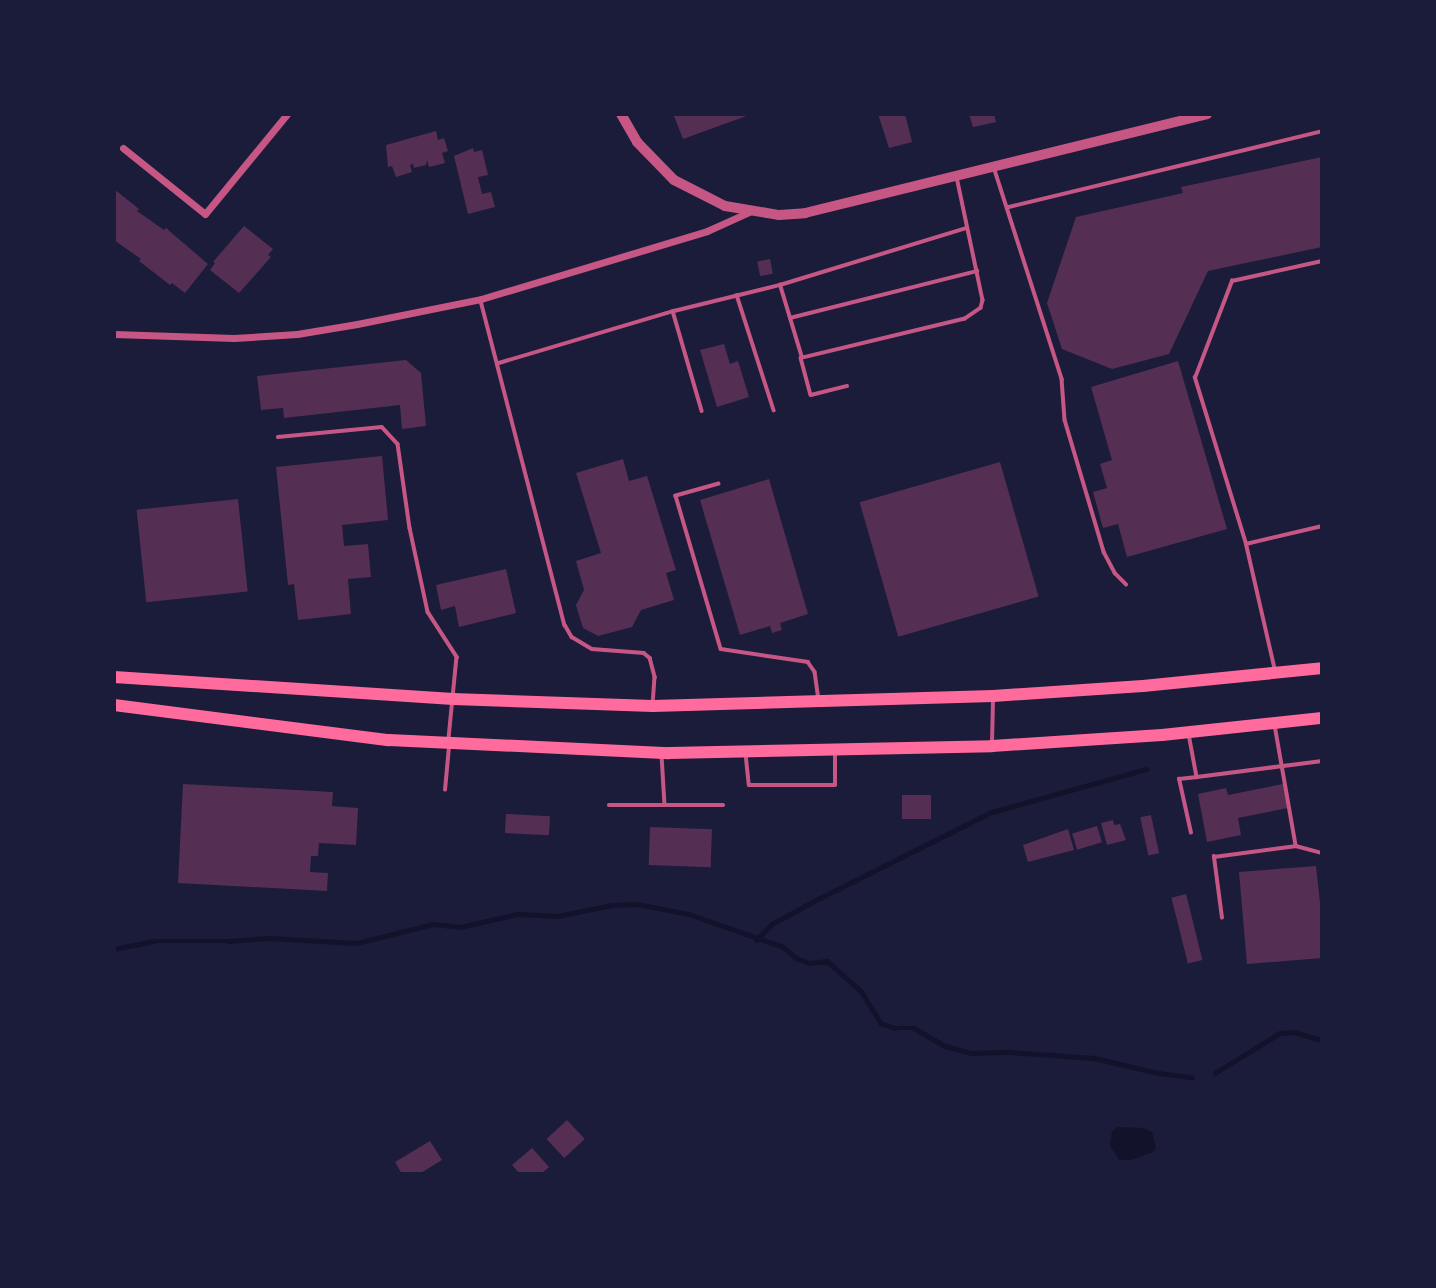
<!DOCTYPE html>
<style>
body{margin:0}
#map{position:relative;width:1436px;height:1288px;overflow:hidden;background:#1b1b3a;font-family:"PT Sans",sans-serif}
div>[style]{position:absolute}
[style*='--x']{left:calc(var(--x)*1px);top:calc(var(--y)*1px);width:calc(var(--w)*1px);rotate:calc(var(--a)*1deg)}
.water>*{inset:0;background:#12122b}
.stream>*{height:4.5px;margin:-2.25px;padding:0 2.25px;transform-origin:2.25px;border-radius:2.25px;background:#12122b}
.building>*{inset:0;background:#542f53;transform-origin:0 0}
.service>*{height:3.5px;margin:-1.75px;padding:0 1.75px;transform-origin:1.75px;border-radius:1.75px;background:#c65784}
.minor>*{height:7px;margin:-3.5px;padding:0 3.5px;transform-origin:3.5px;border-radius:3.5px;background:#c65784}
.tertiary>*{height:10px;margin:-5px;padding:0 5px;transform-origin:5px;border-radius:5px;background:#c65784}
.primary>*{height:12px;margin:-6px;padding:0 6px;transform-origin:6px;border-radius:6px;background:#ff6b9d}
span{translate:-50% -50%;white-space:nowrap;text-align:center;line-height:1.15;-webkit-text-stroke:6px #1b1b3a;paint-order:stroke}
.frame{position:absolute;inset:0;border:116px solid #1b1b3a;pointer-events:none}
</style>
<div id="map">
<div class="water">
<i style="clip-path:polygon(1118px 1127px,1143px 1128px,1152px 1132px,1156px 1148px,1153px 1152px,1131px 1160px,1119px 1160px,1110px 1145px,1112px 1131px)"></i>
</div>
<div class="stream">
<i style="--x:756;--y:940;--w:23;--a:-45"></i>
<i style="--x:772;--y:924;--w:50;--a:-28.6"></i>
<i style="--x:816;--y:900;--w:197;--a:-26.6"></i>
<i style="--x:992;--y:812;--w:160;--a:-15.6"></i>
<i style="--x:114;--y:949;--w:41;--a:-11.3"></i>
<i style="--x:154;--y:941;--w:74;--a:0"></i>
<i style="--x:228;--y:941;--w:41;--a:-4.2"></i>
<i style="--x:269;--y:938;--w:88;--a:3.3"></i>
<i style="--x:357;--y:943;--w:78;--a:-14"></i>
<i style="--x:433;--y:924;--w:27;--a:6"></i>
<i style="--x:460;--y:927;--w:58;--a:-12.8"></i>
<i style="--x:517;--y:914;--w:41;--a:2.8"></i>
<i style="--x:558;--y:916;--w:54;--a:-11.7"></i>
<i style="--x:611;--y:905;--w:26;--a:-2"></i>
<i style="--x:637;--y:904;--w:53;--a:10.9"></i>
<i style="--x:689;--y:914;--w:100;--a:19.3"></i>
<i style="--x:783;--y:947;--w:17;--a:40"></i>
<i style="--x:796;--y:958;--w:14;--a:21"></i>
<i style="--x:809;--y:963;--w:18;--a:-6"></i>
<i style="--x:827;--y:961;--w:45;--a:41.4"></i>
<i style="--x:861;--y:991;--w:38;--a:58"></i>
<i style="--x:881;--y:1023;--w:15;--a:20"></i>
<i style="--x:895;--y:1028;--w:19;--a:0"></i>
<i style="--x:914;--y:1028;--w:36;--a:30"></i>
<i style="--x:945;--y:1046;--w:28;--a:15"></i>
<i style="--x:972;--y:1053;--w:37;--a:-2"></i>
<i style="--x:1009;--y:1052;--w:85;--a:4"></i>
<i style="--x:1094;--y:1058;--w:66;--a:13.2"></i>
<i style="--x:1158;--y:1073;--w:34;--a:7"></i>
<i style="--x:1215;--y:1073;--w:76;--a:-31.6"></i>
<i style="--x:1280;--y:1033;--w:15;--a:-4"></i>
<i style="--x:1295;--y:1032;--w:28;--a:17"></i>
</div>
<div class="building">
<i style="clip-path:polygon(680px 114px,752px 114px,683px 139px,674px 116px)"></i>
<i style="clip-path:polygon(878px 114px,905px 114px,912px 142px,889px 148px)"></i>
<i style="clip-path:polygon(969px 114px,994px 114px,996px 122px,973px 127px)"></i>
<i style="clip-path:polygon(436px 131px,438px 140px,444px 138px,448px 151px,442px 153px,445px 163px,429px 167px,427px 160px,426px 165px,414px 168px,413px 164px,410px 165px,412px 172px,396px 177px,392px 166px,388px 167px,386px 145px)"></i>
<i style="clip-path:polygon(473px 148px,474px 152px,482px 150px,488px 175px,478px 177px,482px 194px,491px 192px,495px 207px,468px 214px,454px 156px)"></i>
<i style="clip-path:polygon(1322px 157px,1322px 247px,1208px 271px,1169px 354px,1112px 369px,1062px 349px,1047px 303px,1076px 217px,1183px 193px,1181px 187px)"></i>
<i style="clip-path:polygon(114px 189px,139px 209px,137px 211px,164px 230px,166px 228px,208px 264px,185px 293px,172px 283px,170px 285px,139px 261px,141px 259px,114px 240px)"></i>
<i style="clip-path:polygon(244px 226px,273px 249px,268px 255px,271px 257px,239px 293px,210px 270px,215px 263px,213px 262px)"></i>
<i style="left:770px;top:259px;width:15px;height:13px;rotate:79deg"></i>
<i style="clip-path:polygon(724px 344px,730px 364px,738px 361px,749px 397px,717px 407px,700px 350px)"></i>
<i style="clip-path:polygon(406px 360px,421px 373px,426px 426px,402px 429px,400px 405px,284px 418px,283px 408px,261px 410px,257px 376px)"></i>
<i style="clip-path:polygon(1178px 361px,1227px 529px,1127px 557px,1118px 524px,1103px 528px,1093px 492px,1107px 488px,1100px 464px,1112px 460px,1091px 387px)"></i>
<i style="clip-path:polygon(382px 456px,388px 520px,342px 525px,344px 546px,368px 544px,371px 577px,348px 579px,351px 614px,298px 620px,294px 584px,288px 585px,276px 467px)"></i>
<i style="clip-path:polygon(623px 459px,629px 481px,647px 476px,676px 570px,666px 573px,674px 600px,641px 610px,632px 627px,598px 636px,583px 628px,576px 605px,584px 590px,576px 561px,601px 553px,576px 473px)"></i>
<i style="left:1000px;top:462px;width:140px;height:146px;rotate:74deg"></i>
<i style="clip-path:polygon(769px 479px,808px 614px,780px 623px,782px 630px,772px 633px,770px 626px,740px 635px,700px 500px)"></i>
<i style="left:238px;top:499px;width:93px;height:102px;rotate:84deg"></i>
<i style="clip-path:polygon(506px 569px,516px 613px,459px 627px,455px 606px,441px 610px,436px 585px)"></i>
<i style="clip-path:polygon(183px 784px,333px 792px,332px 806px,358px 808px,356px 845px,319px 843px,318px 856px,311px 856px,310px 872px,328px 873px,327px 891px,178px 883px)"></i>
<i style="clip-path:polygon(1283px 784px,1288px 808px,1238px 818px,1241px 835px,1207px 842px,1198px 794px,1226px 788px,1228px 795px)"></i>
<i style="left:931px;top:795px;width:24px;height:29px;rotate:90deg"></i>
<i style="left:506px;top:814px;width:44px;height:19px;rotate:3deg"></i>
<i style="left:1151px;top:815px;width:39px;height:11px;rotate:78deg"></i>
<i style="clip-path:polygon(1113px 820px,1114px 825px,1120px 824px,1126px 840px,1107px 845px,1101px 823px)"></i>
<i style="left:1097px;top:826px;width:17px;height:26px;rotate:73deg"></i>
<i style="left:650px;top:827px;width:62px;height:38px;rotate:2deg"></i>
<i style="clip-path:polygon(1068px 829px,1074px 850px,1028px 862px,1023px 845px)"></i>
<i style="clip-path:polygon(1316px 866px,1320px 903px,1322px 903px,1322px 958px,1247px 964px,1239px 872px)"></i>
<i style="left:1186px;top:894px;width:68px;height:15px;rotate:76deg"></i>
<i style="left:567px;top:1120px;width:26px;height:28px;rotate:47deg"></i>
<i style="clip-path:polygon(430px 1141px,442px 1160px,419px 1174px,402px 1174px,395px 1162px)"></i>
<i style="clip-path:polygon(532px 1148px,549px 1167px,541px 1174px,520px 1174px,512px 1165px)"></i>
</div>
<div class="service">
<i style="--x:994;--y:167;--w:223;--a:72.2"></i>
<i style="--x:1062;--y:379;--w:41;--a:85.8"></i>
<i style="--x:1065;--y:420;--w:138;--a:73.5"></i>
<i style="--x:1104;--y:552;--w:24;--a:62"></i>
<i style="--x:1115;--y:573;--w:16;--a:45"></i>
<i style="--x:957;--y:177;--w:126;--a:78.1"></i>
<i style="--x:983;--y:300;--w:8;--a:104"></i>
<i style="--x:981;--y:308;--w:19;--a:145"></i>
<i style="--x:965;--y:319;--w:168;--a:166.5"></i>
<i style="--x:802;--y:358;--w:76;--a:-106.8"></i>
<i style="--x:780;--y:285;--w:195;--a:-17"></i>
<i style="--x:1009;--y:207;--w:322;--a:-13.6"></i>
<i style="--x:737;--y:295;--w:121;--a:72.2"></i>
<i style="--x:481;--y:301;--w:335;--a:75.5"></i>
<i style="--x:565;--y:625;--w:14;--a:60"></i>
<i style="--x:572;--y:637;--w:23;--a:31"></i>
<i style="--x:592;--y:649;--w:52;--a:4.4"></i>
<i style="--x:644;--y:653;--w:8;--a:40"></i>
<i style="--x:650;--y:658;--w:20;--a:75"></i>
<i style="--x:655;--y:677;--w:27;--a:94"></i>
<i style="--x:674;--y:311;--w:109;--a:-13.8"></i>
<i style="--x:790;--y:318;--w:193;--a:-14.1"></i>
<i style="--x:801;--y:358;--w:38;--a:75"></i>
<i style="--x:811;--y:395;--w:37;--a:-14"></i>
<i style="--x:499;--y:363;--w:182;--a:-16.6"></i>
<i style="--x:673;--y:311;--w:104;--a:73.8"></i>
<i style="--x:278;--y:437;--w:104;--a:-5.5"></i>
<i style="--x:382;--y:427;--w:23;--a:47"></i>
<i style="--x:398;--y:444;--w:85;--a:81.9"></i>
<i style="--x:410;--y:528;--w:86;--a:77.9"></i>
<i style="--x:428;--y:612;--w:54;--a:57.2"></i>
<i style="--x:457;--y:657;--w:82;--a:95.6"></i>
<i style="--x:719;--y:484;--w:45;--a:164.4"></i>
<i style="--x:676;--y:496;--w:159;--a:73.6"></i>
<i style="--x:721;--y:649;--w:88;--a:8.5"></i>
<i style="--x:808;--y:662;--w:12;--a:55"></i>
<i style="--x:815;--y:672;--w:27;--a:82"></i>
<i style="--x:1246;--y:544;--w:78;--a:-13.3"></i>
<i style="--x:1275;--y:671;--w:130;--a:-102.9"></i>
<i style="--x:1246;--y:544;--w:174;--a:-107.1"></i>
<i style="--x:1195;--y:378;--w:104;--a:-69.1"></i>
<i style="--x:1232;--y:281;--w:92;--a:-12.5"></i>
<i style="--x:1275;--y:725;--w:122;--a:80.1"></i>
<i style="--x:1189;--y:734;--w:44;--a:79.5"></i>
<i style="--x:1197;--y:777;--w:126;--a:-7.3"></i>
<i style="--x:992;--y:744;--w:45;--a:-88.7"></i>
<i style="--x:746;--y:754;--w:31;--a:84"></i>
<i style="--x:749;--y:785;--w:86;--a:0"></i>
<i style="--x:835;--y:785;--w:33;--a:-90"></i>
<i style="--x:662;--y:755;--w:50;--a:86.6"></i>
<i style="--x:445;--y:790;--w:43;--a:-84.7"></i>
<i style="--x:609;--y:805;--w:114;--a:0"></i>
<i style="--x:1191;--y:833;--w:55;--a:-102.5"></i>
<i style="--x:1179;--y:779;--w:18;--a:-6"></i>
<i style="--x:1222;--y:918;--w:62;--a:-97.5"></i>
<i style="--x:1214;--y:857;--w:83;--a:-7.6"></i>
<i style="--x:1296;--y:846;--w:27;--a:15"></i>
</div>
<div class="minor">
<i style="--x:123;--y:148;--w:105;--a:38.8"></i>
<i style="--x:205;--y:214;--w:129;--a:-50.6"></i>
<i style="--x:114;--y:334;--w:120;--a:1.9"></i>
<i style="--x:234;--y:338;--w:63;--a:-3.6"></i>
<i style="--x:297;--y:334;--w:61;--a:-9.5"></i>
<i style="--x:357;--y:324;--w:126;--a:-11.4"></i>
<i style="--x:481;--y:299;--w:236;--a:-16.7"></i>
<i style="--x:707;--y:231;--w:46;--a:-24.3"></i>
</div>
<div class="tertiary">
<i style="--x:621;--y:114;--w:32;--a:60"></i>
<i style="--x:637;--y:142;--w:53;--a:45.8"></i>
<i style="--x:674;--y:180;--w:57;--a:27"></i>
<i style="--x:725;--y:206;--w:55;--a:9.5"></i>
<i style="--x:779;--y:215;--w:26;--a:-4"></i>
<i style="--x:805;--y:213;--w:414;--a:-13.8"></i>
</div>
<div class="primary">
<i style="--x:114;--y:677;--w:340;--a:3.7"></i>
<i style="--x:453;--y:699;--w:200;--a:2"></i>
<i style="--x:653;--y:706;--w:340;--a:-1.7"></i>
<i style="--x:993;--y:696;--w:150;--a:-3.8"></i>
<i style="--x:1143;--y:686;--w:180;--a:-5.7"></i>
<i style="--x:114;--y:705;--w:277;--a:7.3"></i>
<i style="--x:389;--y:740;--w:280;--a:2.7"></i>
<i style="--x:669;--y:753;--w:323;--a:-1.2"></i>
<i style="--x:992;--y:746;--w:170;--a:-3.7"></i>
<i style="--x:1162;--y:735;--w:161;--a:-6.1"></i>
</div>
<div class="frame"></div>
</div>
